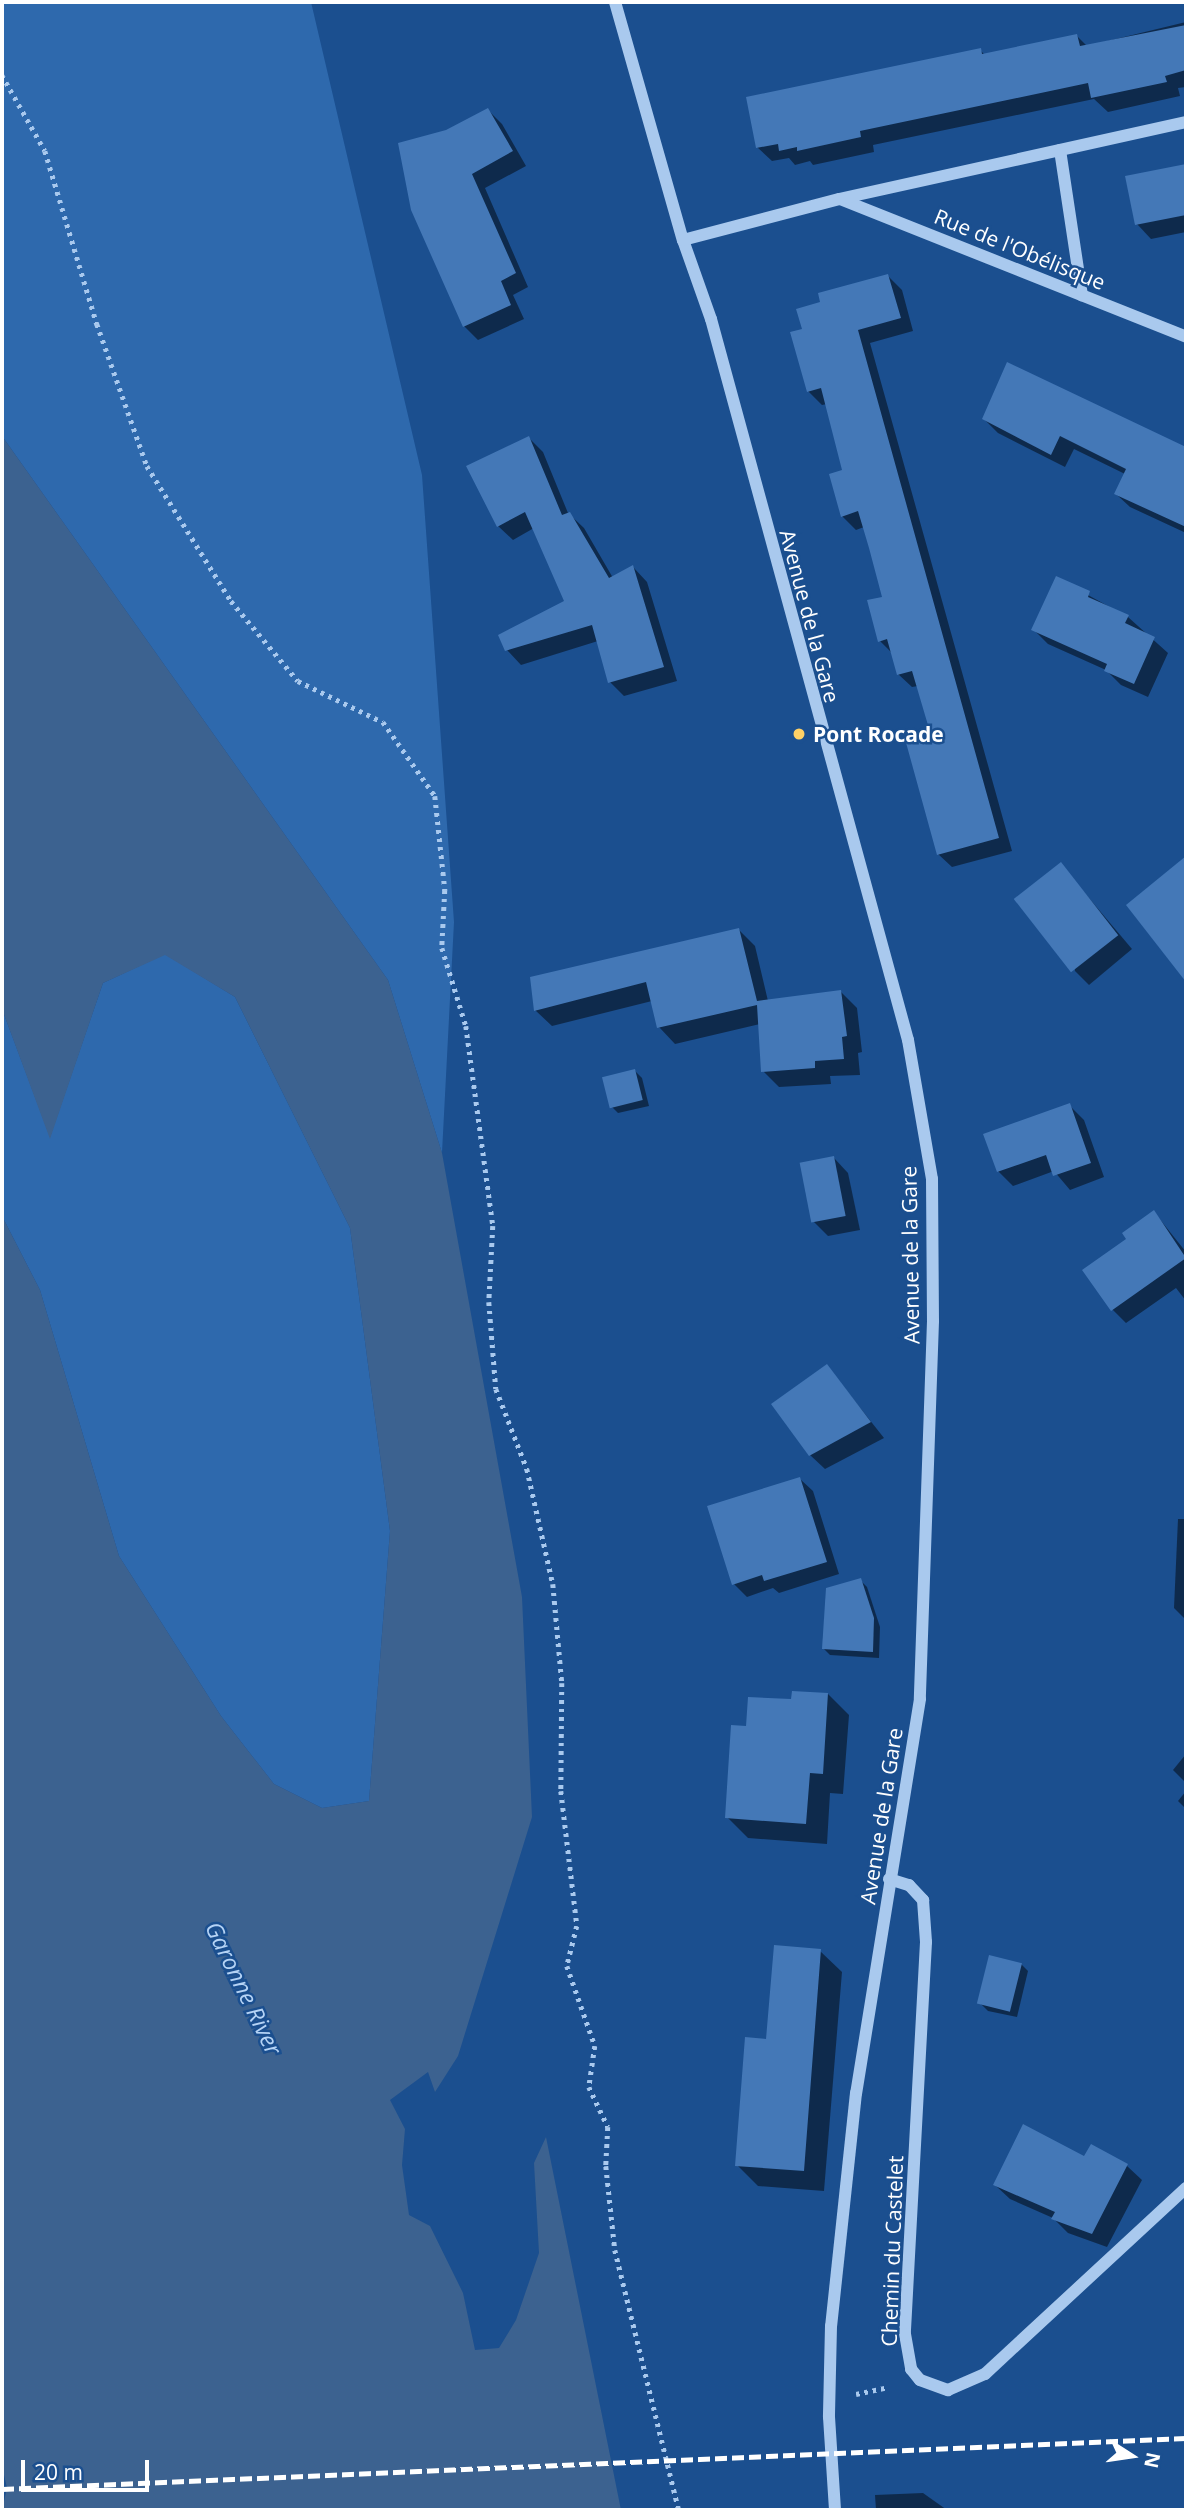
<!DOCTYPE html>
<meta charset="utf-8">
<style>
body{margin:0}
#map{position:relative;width:1188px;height:2512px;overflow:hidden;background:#1b4f8f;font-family:"Open Sans",sans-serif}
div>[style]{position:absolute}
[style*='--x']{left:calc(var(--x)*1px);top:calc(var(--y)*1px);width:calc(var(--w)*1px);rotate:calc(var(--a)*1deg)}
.green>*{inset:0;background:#2e69ad}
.water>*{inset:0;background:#3c6290}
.shadow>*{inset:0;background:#0007}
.building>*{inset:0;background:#4478b7;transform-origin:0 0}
.path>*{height:4.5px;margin-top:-2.25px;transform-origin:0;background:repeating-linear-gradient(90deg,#a9c9ee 0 3.5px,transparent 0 8.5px)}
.minor>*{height:12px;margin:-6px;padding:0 6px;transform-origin:6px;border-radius:6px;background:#a9c9ee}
.rail>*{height:5px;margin-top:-2.5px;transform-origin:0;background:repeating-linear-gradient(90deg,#fff 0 12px,transparent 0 17px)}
.dots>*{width:19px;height:19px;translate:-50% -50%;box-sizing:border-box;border:4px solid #1b4f8f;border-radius:50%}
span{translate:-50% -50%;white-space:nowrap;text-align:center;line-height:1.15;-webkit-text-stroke:5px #1b4f8f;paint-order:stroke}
.street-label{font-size:21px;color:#fff}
.poi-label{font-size:21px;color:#fff;font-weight:700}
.left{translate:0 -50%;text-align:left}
.water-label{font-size:23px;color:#b5d3f5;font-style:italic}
.frame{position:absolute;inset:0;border:4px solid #fff;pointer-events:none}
.north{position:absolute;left:1097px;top:2421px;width:70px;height:70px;-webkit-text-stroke:5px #1b4f8f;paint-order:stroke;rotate:102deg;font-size:19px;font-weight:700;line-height:28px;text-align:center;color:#fff}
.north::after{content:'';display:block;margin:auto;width:24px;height:32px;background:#fff;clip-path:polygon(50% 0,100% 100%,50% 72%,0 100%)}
.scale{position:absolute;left:21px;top:2460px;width:128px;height:32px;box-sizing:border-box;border:4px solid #fff;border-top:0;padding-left:9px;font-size:21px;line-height:24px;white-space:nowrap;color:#fff;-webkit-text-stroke:5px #1b4f8f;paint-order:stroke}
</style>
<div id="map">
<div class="green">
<i style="clip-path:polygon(2px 2px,311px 2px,422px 475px,454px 922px,442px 1153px,388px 980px,2px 436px)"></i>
<i style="clip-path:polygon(165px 954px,235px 997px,350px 1228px,390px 1531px,369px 1801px,322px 1808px,274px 1784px,221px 1716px,119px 1556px,40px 1290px,2px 1216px,2px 1009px,50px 1137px,103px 983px)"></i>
</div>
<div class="water">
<i style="clip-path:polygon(2px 436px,388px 980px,442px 1153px,522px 1597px,532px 1817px,458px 2056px,435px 2092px,428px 2072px,390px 2100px,405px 2129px,402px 2165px,409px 2215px,430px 2226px,463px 2293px,475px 2350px,499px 2348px,516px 2320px,539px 2253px,534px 2163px,546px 2137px,621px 2510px,2px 2510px,7px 2488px,2px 2466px,2px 1216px,40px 1290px,119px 1556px,221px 1716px,274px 1784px,322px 1808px,369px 1801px,390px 1531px,350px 1228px,235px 997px,165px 955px,103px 983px,50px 1139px,2px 1009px)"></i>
</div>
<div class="shadow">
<i style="clip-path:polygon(1186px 22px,1186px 87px,1178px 88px,1180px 96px,1108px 112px,1094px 99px,873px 145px,874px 152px,813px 165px,810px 161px,795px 165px,789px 158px,772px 161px,757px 147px,980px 50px,985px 55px,1077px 36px,1087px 46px)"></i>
<i style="clip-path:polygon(488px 110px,502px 124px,526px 166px,485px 188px,528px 287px,513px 295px,524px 319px,478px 340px,464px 326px,446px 132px)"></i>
<i style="clip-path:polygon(1186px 165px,1186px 232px,1151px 239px,1137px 224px,1127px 177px)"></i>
<i style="clip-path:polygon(888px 276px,902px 290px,913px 331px,870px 343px,1012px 851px,952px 867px,938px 854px,932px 733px,918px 686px,912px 687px,898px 674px,893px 654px,880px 641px,884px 598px,864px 527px,856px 530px,842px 516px,845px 472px,827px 404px,822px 405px,808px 391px,804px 330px,822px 303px)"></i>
<i style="clip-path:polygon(1008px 364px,1186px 449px,1186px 533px,1130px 507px,1116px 494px,1125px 474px,1074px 449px,1065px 467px,998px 433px,984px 419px)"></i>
<i style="clip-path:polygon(529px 438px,543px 452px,568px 513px,584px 528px,613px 578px,633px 567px,647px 582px,677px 681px,624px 696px,610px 682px,598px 641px,521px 665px,507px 650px,567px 602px,534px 528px,513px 540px,498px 526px)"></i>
<i style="clip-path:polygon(1057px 578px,1128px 617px,1168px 653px,1148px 697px,1121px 685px,1106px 670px,1048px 644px,1033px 629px)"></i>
<i style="clip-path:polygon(1182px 861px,1186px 866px,1186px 978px,1181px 972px)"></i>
<i style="clip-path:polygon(1061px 865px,1132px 949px,1089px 985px,1075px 971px)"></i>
<i style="clip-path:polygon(739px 930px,755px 946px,768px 1001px,841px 992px,857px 1008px,862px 1052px,858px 1053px,860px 1075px,830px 1076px,831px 1084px,779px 1087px,763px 1071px,760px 1024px,675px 1044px,659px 1027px,652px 1001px,552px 1026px,535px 1010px)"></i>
<i style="clip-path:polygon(635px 1071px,642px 1078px,649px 1106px,618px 1113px,611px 1106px)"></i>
<i style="clip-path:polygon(1069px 1105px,1084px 1120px,1104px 1177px,1070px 1190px,1054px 1171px,1013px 1186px,998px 1171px)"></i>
<i style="clip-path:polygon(834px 1158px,848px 1173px,860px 1230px,828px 1236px,814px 1222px)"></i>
<i style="clip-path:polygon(1154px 1212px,1186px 1252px,1186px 1301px,1176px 1288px,1126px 1323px,1112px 1309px)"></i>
<i style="clip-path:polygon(827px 1366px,884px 1438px,825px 1469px,810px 1455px)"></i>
<i style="clip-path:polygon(800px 1479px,813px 1491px,839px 1574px,779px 1593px,773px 1588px,747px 1597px,734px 1584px)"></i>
<i style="clip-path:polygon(1178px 1519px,1186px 1519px,1186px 1620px,1174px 1608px)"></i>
<i style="clip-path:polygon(860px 1580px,867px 1587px,880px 1627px,879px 1658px,830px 1655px,823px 1648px)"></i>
<i style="clip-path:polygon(828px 1694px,849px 1715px,843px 1794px,830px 1793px,827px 1844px,748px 1838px,727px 1817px,747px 1728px,793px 1701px)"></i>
<i style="clip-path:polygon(1186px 1754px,1186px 1783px,1173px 1770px)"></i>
<i style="clip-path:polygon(1186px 1791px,1186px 1809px,1178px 1801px)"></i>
<i style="clip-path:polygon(820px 1951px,842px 1972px,824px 2191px,758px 2186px,737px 2165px,767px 2041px)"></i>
<i style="clip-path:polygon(1021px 1964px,1028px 1971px,1017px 2017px,988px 2011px,981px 2004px)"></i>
<i style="clip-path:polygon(1091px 2146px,1127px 2166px,1142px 2180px,1107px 2247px,1068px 2233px,1053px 2218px,1010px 2199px,995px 2185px,1085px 2159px)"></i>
<i style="clip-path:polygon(923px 2493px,947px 2510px,876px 2510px,875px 2495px)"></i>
</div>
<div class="building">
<i style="clip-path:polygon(1186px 25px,1186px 70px,1165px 76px,1167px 82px,1091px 98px,1088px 83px,860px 131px,861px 137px,797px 151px,797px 147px,779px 151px,778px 144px,756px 148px,746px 97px,981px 48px,982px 54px,1077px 34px,1080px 46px)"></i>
<i style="clip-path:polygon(488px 108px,513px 151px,472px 174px,516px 273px,501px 281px,511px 305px,463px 327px,411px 210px,398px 143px,446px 130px)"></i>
<i style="clip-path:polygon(1186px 164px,1186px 215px,1135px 225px,1125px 176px)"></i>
<i style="clip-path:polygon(888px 274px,901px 318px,858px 330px,999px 838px,937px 855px,905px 739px,930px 732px,912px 671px,897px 675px,887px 639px,878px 642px,867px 600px,882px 597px,869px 548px,858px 511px,841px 517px,829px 474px,842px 470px,821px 388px,807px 392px,790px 332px,802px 329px,796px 309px,820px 302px,818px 293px)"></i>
<i style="clip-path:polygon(1007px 362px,1186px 447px,1186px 527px,1114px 494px,1126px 469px,1060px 436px,1051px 455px,982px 419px)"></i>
<i style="clip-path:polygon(529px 436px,562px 515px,570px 512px,609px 578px,633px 565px,664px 667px,608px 683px,592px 625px,505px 651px,498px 635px,564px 601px,525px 512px,497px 527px,466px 466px)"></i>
<i style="clip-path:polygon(1056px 576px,1090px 591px,1088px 597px,1129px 615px,1125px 623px,1155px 637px,1134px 684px,1104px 671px,1107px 664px,1031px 630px)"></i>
<i style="clip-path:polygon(1186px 856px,1186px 982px,1126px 905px)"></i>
<i style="left:1061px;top:862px;width:93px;height:60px;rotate:52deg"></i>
<i style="clip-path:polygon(739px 928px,757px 1001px,841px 990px,847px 1036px,842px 1037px,844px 1059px,815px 1061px,815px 1068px,761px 1072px,757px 1005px,657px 1028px,646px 982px,534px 1011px,530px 977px)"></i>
<i style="left:635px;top:1069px;width:32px;height:34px;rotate:76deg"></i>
<i style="clip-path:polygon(1070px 1103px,1091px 1163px,1053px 1176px,1046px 1155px,997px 1172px,983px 1134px)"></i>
<i style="left:834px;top:1156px;width:61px;height:35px;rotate:79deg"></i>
<i style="clip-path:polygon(1154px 1210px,1186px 1258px,1111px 1311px,1082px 1270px,1126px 1239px,1122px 1233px)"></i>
<i style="clip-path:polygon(827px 1364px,871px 1422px,809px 1456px,771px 1404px)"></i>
<i style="clip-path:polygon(800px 1477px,827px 1562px,764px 1581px,762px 1575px,732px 1585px,707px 1506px)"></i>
<i style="clip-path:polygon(861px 1578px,874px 1618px,873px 1652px,822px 1649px,826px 1588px)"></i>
<i style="clip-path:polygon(792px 1691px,828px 1693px,823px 1774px,810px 1773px,806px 1824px,725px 1818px,731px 1725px,746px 1726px,748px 1697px,791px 1699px)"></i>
<i style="clip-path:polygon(774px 1945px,821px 1949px,804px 2171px,735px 2166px,745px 2037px,766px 2039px)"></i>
<i style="left:989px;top:1955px;width:34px;height:50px;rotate:14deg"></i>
<i style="clip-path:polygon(1023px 2124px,1084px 2156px,1091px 2144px,1128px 2164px,1092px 2234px,1051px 2219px,1055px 2212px,993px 2185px)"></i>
</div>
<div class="path">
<i style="--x:2;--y:75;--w:87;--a:60.5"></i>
<i style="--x:45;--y:151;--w:181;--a:73.3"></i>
<i style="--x:97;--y:324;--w:151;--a:70.6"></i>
<i style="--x:147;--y:466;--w:159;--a:58.1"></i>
<i style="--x:231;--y:601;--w:104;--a:50.1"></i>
<i style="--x:298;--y:681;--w:94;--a:25.8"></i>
<i style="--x:383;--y:722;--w:90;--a:54.9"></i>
<i style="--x:435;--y:796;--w:95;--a:83.9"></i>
<i style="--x:445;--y:890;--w:58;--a:93"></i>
<i style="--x:442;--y:948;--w:82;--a:72.9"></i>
<i style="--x:466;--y:1026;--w:202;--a:82.3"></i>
<i style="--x:493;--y:1226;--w:76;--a:93"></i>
<i style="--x:489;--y:1302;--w:87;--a:85.4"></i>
<i style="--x:496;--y:1389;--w:86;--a:68.8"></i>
<i style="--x:527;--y:1469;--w:118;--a:77.3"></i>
<i style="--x:553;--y:1584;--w:99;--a:84.8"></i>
<i style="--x:562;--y:1683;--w:108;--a:90.5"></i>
<i style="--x:561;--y:1791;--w:136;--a:83.2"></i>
<i style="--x:577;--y:1926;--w:41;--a:104"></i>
<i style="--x:567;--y:1966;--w:85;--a:70.7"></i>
<i style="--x:595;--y:2046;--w:41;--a:98.3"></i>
<i style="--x:589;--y:2087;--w:44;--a:64.6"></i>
<i style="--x:608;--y:2127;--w:39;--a:93"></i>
<i style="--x:606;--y:2166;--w:84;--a:83.9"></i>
<i style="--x:615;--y:2250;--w:268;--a:76.2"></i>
<i style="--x:856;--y:2394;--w:33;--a:-12"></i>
</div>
<div class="minor">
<i style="--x:615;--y:2;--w:248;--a:74.1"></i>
<i style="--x:683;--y:240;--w:84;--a:70.5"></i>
<i style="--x:711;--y:319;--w:747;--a:74.72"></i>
<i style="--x:908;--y:1040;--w:141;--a:80.2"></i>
<i style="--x:932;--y:1179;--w:142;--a:89.6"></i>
<i style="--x:933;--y:1321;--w:378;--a:92"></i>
<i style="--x:920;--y:1699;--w:399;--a:99.2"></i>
<i style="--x:856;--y:2093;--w:234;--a:96.1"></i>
<i style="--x:831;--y:2326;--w:91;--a:91.3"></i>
<i style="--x:829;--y:2417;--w:93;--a:86.3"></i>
<i style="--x:1060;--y:150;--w:147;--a:81.4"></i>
<i style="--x:840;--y:199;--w:373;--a:21.7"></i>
<i style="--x:683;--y:240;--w:161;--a:-14.7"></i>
<i style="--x:839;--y:199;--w:355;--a:-12.5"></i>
<i style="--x:889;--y:1879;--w:21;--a:17"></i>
<i style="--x:909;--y:1885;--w:21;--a:47"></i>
<i style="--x:923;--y:1900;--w:42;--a:85.9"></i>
<i style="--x:926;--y:1942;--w:393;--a:93.1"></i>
<i style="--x:905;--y:2334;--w:36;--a:80"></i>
<i style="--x:911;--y:2369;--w:14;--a:51"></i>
<i style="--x:920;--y:2380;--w:30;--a:20"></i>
<i style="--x:948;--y:2390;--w:40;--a:-23.4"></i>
<i style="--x:985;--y:2374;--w:274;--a:-42.8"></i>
</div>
<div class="rail">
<i style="--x:2;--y:2489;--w:1185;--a:-2.47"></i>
</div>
<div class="dots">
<i style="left:799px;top:734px;background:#ffd166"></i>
</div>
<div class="street-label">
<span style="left:1020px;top:249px;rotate:22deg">Rue de l'Obélisque</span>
<span style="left:810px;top:616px;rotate:75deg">Avenue de la Gare</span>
<span style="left:910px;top:1255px;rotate:-91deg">Avenue de la Gare</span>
<span style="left:881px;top:1816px;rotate:-81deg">Avenue de la Gare</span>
<span style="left:892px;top:2251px;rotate:-88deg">Chemin du Castelet</span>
</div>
<div class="poi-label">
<span class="left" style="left:813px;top:734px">Pont Rocade</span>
</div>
<div class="water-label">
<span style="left:244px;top:1988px;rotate:64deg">Garonne River</span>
</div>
<div class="frame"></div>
<div class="north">N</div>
<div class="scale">20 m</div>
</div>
